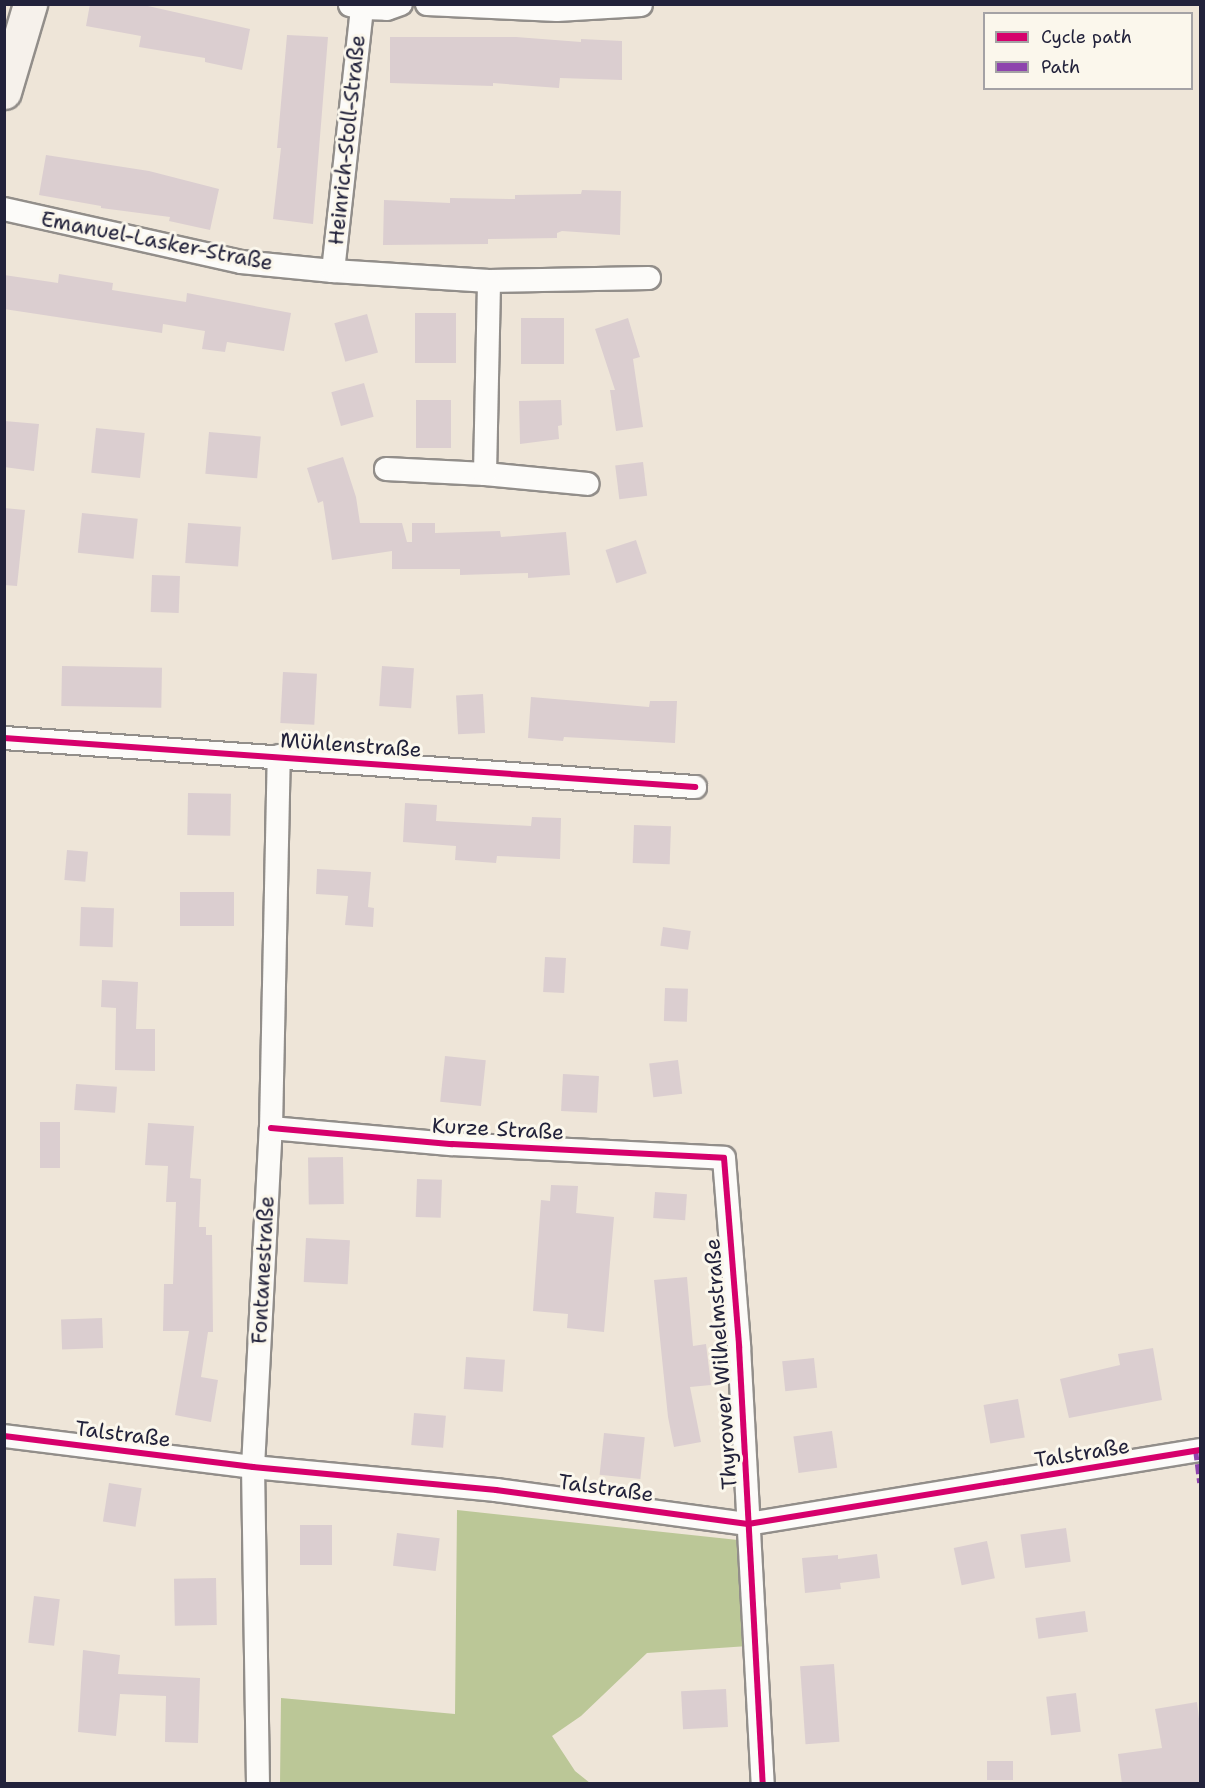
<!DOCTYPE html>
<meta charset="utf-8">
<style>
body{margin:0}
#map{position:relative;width:1205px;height:1788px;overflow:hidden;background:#eee5d8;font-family:"Shantell Sans",sans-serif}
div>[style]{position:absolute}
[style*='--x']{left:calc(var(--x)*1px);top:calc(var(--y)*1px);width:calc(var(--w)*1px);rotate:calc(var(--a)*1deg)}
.forest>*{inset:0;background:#bbc797}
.building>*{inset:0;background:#dbced0;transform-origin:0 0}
.roads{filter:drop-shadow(2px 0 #928e8a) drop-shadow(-2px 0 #928e8a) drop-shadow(0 2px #928e8a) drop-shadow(0 -2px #928e8a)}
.minor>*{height:22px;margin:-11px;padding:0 11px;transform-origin:11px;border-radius:11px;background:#fcfbf9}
.secondary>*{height:33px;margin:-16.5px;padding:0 16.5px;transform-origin:16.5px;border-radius:16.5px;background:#f6f1eb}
.quiet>*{height:4.5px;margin-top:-2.25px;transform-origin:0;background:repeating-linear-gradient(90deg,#8e44ad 0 9px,transparent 0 13.5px)}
.cycleway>*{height:6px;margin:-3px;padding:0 3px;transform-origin:3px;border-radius:3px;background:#d6006c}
span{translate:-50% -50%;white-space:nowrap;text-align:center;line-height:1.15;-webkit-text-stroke:6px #fbf7ec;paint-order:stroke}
.street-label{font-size:21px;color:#22223b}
.frame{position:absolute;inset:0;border:6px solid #22223b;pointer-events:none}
.legend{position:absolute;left:983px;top:12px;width:210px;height:78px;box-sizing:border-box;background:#fbf7ec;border:2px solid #a4a2a5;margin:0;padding:8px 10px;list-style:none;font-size:18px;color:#22223b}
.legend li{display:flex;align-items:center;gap:12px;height:30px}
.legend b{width:30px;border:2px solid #a4a2a5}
</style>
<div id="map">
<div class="forest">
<i style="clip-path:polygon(457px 1510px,738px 1540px,748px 1646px,647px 1653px,581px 1716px,552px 1736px,575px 1771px,590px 1783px,280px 1784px,281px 1698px,455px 1714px)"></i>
</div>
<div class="building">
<i style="clip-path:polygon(90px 4px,139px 4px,250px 29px,242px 70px,205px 62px,205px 58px,139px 47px,141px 36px,86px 26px)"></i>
<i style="clip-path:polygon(287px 35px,328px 37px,313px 224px,273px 219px,281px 148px,277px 148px)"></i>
<i style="clip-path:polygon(390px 37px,516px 37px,581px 42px,581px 39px,622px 41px,622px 80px,560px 78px,559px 88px,493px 83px,493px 86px,390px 83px)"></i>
<i style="clip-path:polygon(46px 155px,149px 171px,219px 189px,210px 230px,169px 221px,170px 217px,101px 208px,101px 206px,39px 195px)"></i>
<i style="clip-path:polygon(582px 190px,621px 191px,620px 235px,562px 231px,557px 233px,557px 238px,488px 239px,488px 244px,383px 245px,384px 200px,450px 203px,450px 198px,515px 199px,515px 195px,581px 194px)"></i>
<i style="clip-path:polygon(59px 274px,113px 283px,112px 290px,186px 302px,187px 293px,291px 313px,284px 351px,227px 342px,225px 352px,202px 349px,205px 331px,163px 324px,162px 333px,4px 309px,4px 275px,58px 283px)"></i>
<i style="left:415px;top:313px;width:41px;height:50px"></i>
<i style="left:367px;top:314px;width:40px;height:34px;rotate:74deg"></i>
<i style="left:521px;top:318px;width:43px;height:46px"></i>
<i style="clip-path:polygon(628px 318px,640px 357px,633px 359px,643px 427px,616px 431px,610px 390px,615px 390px,595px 329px)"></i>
<i style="left:364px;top:383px;width:35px;height:34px;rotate:74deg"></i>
<i style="left:416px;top:400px;width:35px;height:48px"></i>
<i style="clip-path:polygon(561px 400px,562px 425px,558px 426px,559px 439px,520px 444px,519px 401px)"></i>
<i style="clip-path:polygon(4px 421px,39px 424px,34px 471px,4px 467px)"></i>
<i style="left:96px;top:428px;width:49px;height:45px;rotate:6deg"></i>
<i style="left:209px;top:432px;width:52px;height:42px;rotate:5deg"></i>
<i style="clip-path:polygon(343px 457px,356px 497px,360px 523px,402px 523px,407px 542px,412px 542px,412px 523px,435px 523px,435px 533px,500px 531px,501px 537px,566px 532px,570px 575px,528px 578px,528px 573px,460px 575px,460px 569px,392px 569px,392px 551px,332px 560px,323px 501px,318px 503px,307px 468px)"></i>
<i style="left:643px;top:462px;width:34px;height:28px;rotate:83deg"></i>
<i style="clip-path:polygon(4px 508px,25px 510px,17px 586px,4px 585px)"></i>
<i style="left:82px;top:513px;width:56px;height:40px;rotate:6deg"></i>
<i style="left:188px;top:523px;width:53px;height:40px;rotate:4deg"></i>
<i style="left:636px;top:540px;width:35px;height:32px;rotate:72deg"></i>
<i style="left:152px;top:575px;width:28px;height:37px;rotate:2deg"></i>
<i style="left:62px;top:666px;width:100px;height:40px;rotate:1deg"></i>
<i style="left:382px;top:666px;width:32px;height:40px;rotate:4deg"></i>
<i style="left:283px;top:672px;width:34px;height:51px;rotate:3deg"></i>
<i style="left:483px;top:694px;width:39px;height:27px;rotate:87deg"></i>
<i style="clip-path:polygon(531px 697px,649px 707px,650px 701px,677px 701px,675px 743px,564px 737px,563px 741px,528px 738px)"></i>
<i style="left:188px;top:793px;width:43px;height:42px;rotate:1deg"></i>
<i style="clip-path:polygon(405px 803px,437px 805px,436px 821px,531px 826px,532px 817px,561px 818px,560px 859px,497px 856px,496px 863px,455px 860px,456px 846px,403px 842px)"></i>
<i style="left:634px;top:825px;width:37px;height:38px;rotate:2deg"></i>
<i style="left:67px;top:850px;width:21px;height:30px;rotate:5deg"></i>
<i style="clip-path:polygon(317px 869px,371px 872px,368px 907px,374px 908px,373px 927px,345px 925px,348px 896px,316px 894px)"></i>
<i style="left:180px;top:892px;width:54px;height:34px"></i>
<i style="left:81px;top:907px;width:33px;height:39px;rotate:2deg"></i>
<i style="left:663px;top:927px;width:28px;height:19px;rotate:8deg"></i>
<i style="left:545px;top:957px;width:21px;height:35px;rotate:3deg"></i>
<i style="clip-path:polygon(102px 980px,138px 982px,136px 1029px,155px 1029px,155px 1071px,115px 1070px,116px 1008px,101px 1007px)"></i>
<i style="left:665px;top:988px;width:23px;height:33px;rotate:2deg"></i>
<i style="left:445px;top:1056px;width:41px;height:46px;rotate:6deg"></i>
<i style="left:678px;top:1060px;width:34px;height:29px;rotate:83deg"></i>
<i style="left:563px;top:1074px;width:36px;height:37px;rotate:3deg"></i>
<i style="left:76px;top:1084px;width:41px;height:26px;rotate:4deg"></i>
<i style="left:40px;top:1122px;width:20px;height:46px"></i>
<i style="clip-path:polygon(148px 1123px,194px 1126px,190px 1178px,201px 1179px,199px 1227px,206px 1227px,206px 1235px,212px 1235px,213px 1332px,208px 1332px,201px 1377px,218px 1380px,211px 1422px,175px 1415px,189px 1331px,163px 1331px,164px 1284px,173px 1284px,176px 1202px,166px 1202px,168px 1166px,145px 1165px)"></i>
<i style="left:343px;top:1157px;width:47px;height:35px;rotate:89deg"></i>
<i style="left:417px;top:1179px;width:25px;height:38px;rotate:2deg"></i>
<i style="clip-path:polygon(551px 1185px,578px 1186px,576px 1213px,614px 1217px,604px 1332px,567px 1328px,568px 1314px,533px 1311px,541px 1200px,550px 1201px)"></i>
<i style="left:655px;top:1192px;width:32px;height:26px;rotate:4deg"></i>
<i style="left:306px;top:1238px;width:44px;height:44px;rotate:3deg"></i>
<i style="clip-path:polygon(687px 1277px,693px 1346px,706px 1344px,711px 1385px,690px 1387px,701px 1442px,674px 1447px,668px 1417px,654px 1280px)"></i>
<i style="left:102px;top:1318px;width:30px;height:41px;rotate:88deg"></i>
<i style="clip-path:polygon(1153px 1348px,1162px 1400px,1069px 1418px,1060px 1379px,1120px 1365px,1118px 1354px)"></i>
<i style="left:466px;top:1357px;width:39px;height:32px;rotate:4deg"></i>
<i style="left:814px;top:1358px;width:30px;height:32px;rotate:84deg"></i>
<i style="left:1018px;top:1399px;width:39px;height:35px;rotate:80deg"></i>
<i style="left:414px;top:1413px;width:32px;height:32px;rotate:5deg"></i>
<i style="left:832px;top:1431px;width:37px;height:39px;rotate:82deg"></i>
<i style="left:604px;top:1433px;width:41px;height:42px;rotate:6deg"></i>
<i style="left:109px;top:1483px;width:33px;height:39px;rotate:9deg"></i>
<i style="left:300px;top:1525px;width:32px;height:40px"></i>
<i style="left:1066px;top:1528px;width:34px;height:46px;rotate:82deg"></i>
<i style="left:397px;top:1533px;width:43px;height:33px;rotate:7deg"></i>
<i style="left:987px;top:1541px;width:38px;height:34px;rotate:78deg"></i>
<i style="clip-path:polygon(877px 1554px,880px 1578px,840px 1583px,841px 1589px,805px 1593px,802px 1558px,838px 1555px,838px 1559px)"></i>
<i style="left:216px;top:1578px;width:47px;height:42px;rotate:89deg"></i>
<i style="left:34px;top:1596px;width:26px;height:47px;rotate:7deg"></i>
<i style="left:1085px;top:1611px;width:21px;height:50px;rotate:82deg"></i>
<i style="clip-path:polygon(83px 1650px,120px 1655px,118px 1674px,200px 1678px,198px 1743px,165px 1742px,166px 1696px,120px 1694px,116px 1736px,78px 1732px)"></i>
<i style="left:834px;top:1664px;width:78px;height:34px;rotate:86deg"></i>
<i style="left:726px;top:1689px;width:38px;height:45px;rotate:87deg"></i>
<i style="left:1076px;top:1693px;width:39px;height:30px;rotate:83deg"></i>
<i style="clip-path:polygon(1197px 1702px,1200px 1727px,1200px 1784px,1122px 1784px,1118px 1754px,1162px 1748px,1155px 1709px)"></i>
<i style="left:1013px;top:1761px;width:19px;height:26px;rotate:90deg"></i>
</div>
<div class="roads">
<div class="minor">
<i style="--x:427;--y:4;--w:130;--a:2.6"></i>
<i style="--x:557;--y:10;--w:84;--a:-3.4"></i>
<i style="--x:350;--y:5;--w:12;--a:14"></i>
<i style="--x:362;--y:8;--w:25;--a:2"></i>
<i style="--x:387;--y:9;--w:15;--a:-20"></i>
<i style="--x:4;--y:209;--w:243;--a:12.6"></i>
<i style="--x:241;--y:262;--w:92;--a:5.6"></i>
<i style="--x:333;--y:271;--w:156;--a:3.7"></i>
<i style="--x:489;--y:281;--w:160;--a:-1.1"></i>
<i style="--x:333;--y:271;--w:265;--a:-83.7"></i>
<i style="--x:386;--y:469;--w:99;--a:2.9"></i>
<i style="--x:485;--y:474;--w:103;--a:5.5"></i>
<i style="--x:485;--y:474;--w:193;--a:-88.8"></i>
<i style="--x:4;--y:738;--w:693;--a:4.06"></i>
<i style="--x:271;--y:1128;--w:182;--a:5.1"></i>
<i style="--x:452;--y:1144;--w:272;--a:2.9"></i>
<i style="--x:724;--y:1158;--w:189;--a:85.4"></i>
<i style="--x:739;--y:1346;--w:439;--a:86.9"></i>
<i style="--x:4;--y:1436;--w:251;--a:7.1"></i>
<i style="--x:253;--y:1467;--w:244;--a:5.4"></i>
<i style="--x:496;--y:1490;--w:254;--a:7.7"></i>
<i style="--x:748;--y:1524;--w:458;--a:-9.3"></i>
<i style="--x:258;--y:1784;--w:317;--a:-90.9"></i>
<i style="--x:253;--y:1467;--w:339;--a:-87"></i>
<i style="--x:271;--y:1128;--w:372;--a:-88.8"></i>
</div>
<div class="secondary">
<i style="--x:4;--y:92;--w:92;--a:-73.5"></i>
</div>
</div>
<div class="quiet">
<i style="--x:1196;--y:1451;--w:32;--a:83"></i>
</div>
<div class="cycleway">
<i style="--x:4;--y:738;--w:693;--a:4.06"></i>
<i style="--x:271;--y:1128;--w:182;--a:5.1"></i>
<i style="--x:452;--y:1144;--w:272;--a:2.9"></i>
<i style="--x:724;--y:1158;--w:189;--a:85.4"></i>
<i style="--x:739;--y:1346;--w:439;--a:86.9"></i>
<i style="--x:4;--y:1436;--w:251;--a:7.1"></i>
<i style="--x:253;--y:1467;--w:244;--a:5.4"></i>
<i style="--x:496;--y:1490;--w:254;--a:7.7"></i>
<i style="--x:748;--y:1524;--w:458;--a:-9.3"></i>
</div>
<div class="street-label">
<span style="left:347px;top:140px;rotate:-84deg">Heinrich-Stoll-Straße</span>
<span style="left:157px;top:241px;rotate:11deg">Emanuel-Lasker-Straße</span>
<span style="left:351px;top:745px;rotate:4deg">Mühlenstraße</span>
<span style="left:498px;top:1129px;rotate:3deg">Kurze Straße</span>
<span style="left:263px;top:1270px;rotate:-87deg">Fontanestraße</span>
<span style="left:721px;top:1364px;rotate:-94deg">Thyrower Wilhelmstraße</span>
<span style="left:123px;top:1434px;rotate:7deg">Talstraße</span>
<span style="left:1082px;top:1453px;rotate:-9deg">Talstraße</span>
<span style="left:606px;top:1488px;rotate:8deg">Talstraße</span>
</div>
<div class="frame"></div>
<ul class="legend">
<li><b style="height:8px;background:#d6006c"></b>Cycle path</li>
<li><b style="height:8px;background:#8e44ad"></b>Path</li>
</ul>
</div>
